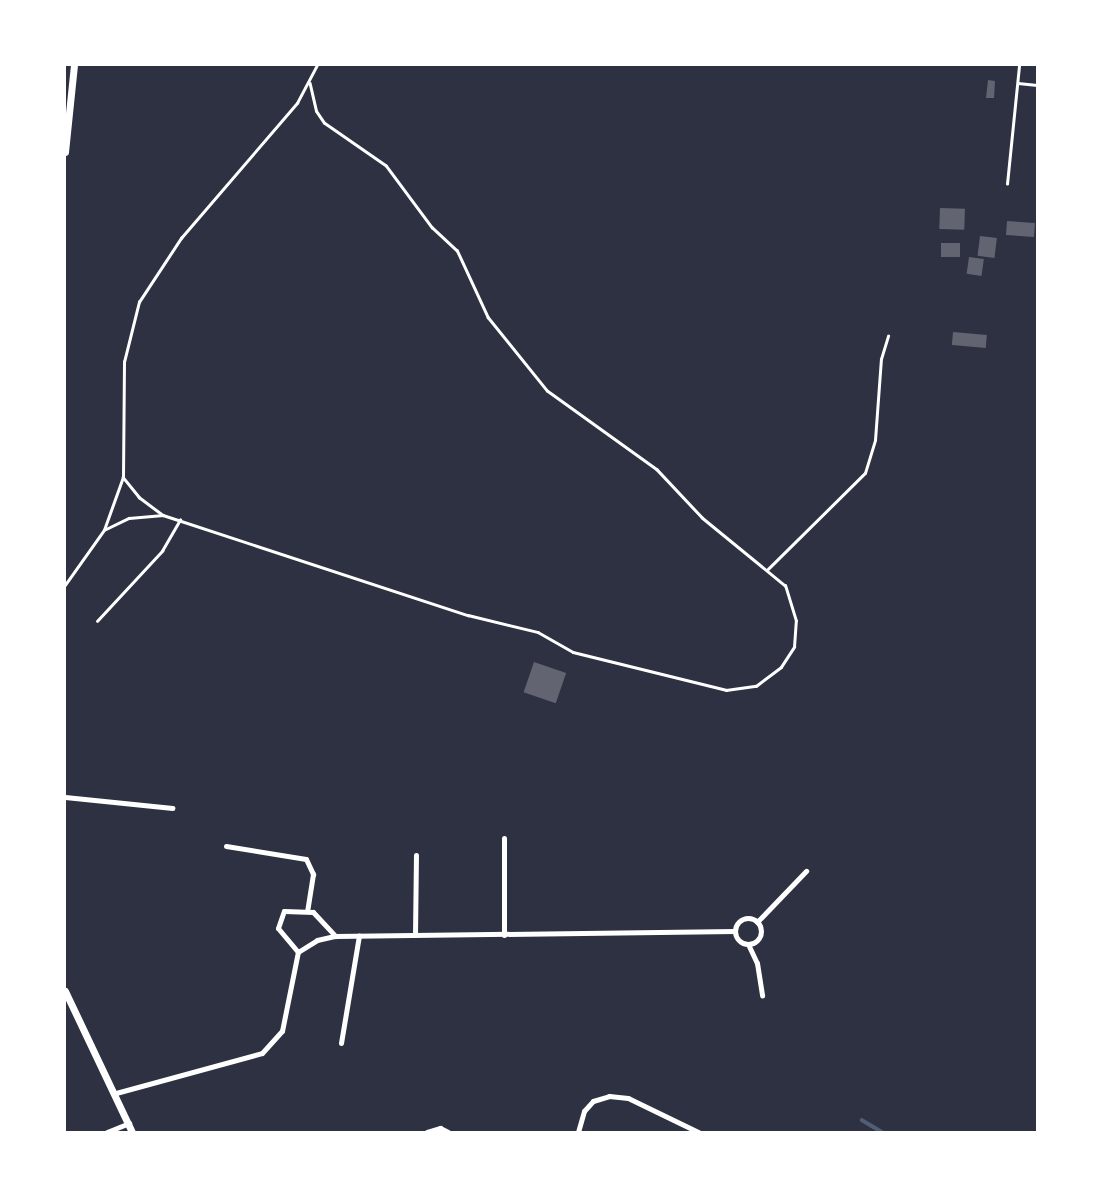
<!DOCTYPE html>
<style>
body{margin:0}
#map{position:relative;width:1102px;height:1197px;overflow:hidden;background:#2d3142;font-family:"Alegreya Sans",sans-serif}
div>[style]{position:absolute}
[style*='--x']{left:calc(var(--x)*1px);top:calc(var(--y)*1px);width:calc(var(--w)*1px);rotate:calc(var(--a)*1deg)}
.stream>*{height:3.5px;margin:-1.75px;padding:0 1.75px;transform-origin:1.75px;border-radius:1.75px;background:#4f5d75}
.building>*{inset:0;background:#626471;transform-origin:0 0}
.service>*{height:2.5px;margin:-1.25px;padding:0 1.25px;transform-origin:1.25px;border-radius:1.25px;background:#fff}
.minor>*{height:5px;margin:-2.5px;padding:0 2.5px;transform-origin:2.5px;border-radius:2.5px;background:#fff}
.minor>.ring{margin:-2.5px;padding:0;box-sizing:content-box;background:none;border:5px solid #fff;border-radius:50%}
.secondary>*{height:7px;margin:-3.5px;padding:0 3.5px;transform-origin:3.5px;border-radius:3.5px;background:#fff}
span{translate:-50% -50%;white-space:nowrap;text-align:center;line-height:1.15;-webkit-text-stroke:7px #fff;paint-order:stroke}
.frame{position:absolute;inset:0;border:66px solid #fff;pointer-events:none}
</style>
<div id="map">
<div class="stream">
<i style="--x:862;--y:1120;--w:23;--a:31"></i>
</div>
<div class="building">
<i style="clip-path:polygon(988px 80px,995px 81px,994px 98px,986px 98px)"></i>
<i style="left:940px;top:208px;width:25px;height:21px;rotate:2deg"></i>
<i style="left:1007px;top:221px;width:28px;height:14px;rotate:4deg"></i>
<i style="left:980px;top:236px;width:17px;height:20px;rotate:7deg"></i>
<i style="left:941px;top:243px;width:19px;height:14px"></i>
<i style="left:969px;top:257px;width:15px;height:17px;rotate:8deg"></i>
<i style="left:953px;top:332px;width:34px;height:13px;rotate:5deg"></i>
<i style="left:534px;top:662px;width:34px;height:32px;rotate:19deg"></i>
</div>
<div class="service">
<i style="--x:1018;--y:83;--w:19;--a:6"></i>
<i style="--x:1007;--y:184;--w:120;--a:-84.2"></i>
<i style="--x:123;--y:477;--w:26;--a:51"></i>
<i style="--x:139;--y:497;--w:30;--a:37"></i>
<i style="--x:163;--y:515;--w:321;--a:18.2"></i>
<i style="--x:468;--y:615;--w:72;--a:13.7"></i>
<i style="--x:538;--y:632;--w:40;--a:29.7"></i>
<i style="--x:573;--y:652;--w:158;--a:13.9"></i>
<i style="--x:726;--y:690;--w:30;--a:-8"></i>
<i style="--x:756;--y:686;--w:31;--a:-37"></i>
<i style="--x:781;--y:667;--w:24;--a:-57"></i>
<i style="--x:794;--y:647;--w:26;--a:-86"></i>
<i style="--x:796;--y:621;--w:37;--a:-107"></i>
<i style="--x:785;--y:586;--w:107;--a:-140.7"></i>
<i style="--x:702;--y:518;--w:66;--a:-133.2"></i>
<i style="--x:657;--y:470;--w:135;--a:-144.3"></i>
<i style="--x:547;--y:391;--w:94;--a:-128.9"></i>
<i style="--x:488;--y:318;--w:74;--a:-114.8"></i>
<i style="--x:457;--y:251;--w:34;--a:-137"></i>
<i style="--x:432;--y:228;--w:77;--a:-126.6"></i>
<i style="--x:386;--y:166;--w:75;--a:-145.3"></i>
<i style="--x:324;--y:123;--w:14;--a:-124"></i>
<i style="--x:316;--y:111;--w:28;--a:-103"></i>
<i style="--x:106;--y:529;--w:25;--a:-26"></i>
<i style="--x:129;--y:518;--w:34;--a:-5"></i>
<i style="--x:768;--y:569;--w:136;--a:-44.7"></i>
<i style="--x:865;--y:473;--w:34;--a:-73"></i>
<i style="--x:875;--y:440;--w:81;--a:-85.8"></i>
<i style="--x:881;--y:359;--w:24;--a:-73"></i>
<i style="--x:65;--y:585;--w:67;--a:-54.7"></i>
<i style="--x:104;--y:530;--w:56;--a:-70.3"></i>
<i style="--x:123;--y:477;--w:115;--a:-89.5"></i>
<i style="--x:124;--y:362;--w:62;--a:-76"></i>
<i style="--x:139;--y:302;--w:77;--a:-56.7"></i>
<i style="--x:181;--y:238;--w:178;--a:-49.3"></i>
<i style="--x:297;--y:103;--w:43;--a:-62.2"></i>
<i style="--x:97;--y:621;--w:96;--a:-47.1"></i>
<i style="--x:162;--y:551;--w:36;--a:-60"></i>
</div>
<div class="minor">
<i style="--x:65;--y:797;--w:108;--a:5.9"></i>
<i style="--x:504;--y:838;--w:97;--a:90"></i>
<i style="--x:226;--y:846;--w:81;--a:9.2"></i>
<i style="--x:306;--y:859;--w:17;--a:65"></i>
<i style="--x:313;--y:874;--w:36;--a:99"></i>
<i class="ring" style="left:735px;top:918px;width:21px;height:21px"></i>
<i style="--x:757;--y:922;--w:71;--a:-46.1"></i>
<i style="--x:415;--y:935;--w:80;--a:-89.3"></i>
<i style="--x:748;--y:944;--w:21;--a:65"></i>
<i style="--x:757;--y:963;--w:33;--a:81"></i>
<i style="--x:298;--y:952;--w:31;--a:-130"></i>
<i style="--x:278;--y:928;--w:18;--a:-71"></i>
<i style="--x:284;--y:911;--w:29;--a:2"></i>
<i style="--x:313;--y:912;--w:33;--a:47"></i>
<i style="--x:341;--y:1043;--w:109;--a:-80.5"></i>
<i style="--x:116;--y:1093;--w:151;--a:-15.3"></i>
<i style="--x:262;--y:1053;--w:30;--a:-48"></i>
<i style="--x:282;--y:1031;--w:81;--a:-78.6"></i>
<i style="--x:298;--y:952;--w:22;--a:-32"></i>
<i style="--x:317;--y:940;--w:18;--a:-13"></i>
<i style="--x:335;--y:936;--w:400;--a:-0.7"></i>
<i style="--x:107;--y:1132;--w:24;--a:-22"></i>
<i style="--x:427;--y:1132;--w:14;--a:-17"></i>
<i style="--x:440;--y:1128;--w:9;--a:27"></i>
<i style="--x:578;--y:1132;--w:22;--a:-74"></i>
<i style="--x:584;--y:1111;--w:13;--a:-48"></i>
<i style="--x:593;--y:1101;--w:17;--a:-17"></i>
<i style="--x:609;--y:1096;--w:19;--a:6"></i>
<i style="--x:628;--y:1098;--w:78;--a:25.9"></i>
</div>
<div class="secondary">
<i style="--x:65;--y:152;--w:87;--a:-84.1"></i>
<i style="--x:65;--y:991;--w:156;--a:64.6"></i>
</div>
<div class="frame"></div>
</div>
